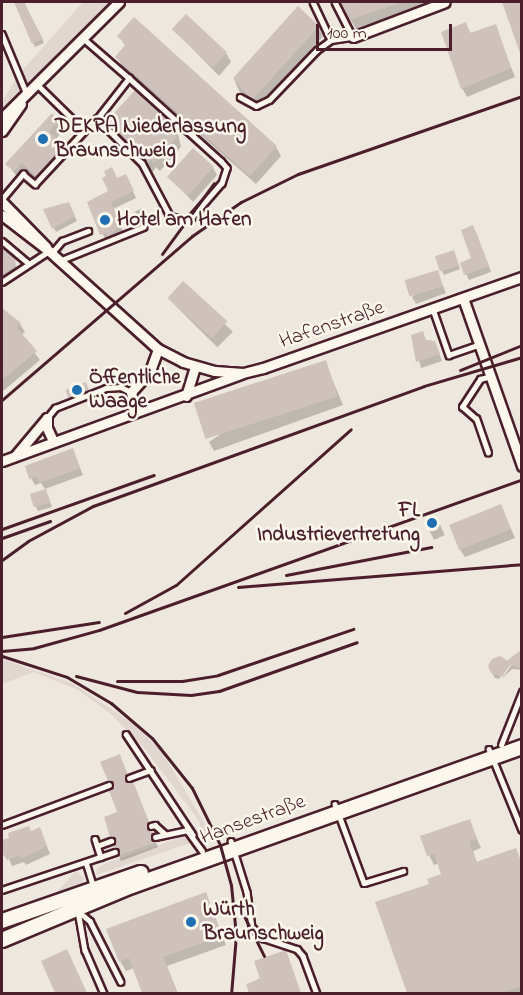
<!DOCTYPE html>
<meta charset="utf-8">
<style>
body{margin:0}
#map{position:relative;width:523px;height:995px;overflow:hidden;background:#fbf7ec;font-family:"Indie Flower",sans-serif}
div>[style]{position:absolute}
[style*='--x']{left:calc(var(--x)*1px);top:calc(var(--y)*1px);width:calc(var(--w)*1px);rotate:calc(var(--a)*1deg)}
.built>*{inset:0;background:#eee7de;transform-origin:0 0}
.green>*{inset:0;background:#e2d7d0;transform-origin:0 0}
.shadow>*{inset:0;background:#0003;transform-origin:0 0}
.building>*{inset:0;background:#cfc2bc;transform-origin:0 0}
.roads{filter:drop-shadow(2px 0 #4a1f2b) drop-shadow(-2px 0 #4a1f2b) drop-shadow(0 2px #4a1f2b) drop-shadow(0 -2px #4a1f2b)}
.lane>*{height:4.5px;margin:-2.25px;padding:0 2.25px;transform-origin:2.25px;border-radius:2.25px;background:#fbf7ec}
.street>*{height:9px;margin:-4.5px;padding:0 4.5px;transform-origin:4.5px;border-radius:4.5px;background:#fbf7ec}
.secondary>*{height:14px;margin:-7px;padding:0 7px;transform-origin:7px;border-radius:7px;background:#fbf7ec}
.rail>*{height:3px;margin:-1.5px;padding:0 1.5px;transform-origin:1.5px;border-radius:1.5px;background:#4a1f2b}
.dots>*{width:16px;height:16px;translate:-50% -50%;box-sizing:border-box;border:3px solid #fbf7ec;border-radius:50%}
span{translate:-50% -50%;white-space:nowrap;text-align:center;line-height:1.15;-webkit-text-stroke:5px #fbf7ec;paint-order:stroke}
.poi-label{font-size:21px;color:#4a1f2b;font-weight:700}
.left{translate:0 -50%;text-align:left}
.right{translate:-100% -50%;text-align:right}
.street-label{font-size:21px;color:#4a1f2b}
.frame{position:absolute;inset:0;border:3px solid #4a1f2b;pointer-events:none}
.scale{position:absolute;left:316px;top:24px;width:136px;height:27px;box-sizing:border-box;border:3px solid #4a1f2b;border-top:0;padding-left:8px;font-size:18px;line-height:21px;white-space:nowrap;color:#4a1f2b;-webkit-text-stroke:4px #fbf7ec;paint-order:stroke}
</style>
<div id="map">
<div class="built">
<i style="left:2px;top:2px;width:519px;height:992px"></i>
</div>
<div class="green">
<i style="clip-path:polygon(83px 2px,118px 2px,2px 114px,2px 102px,19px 74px)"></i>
<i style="clip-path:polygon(2px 659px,74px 684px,135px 725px,162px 752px,212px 835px,203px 838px,199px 821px,145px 749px,111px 714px,78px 690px,34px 672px,2px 684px)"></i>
<i style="clip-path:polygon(185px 836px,193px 842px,96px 875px,97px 869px,104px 864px)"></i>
<i style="left:76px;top:871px;width:12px;height:79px;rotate:42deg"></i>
</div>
<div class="shadow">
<i style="clip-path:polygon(14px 2px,24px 2px,44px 43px,35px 47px)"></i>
<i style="clip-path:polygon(340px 2px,435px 2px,356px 29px)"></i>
<i style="clip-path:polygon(504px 2px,522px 2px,522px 51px)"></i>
<i style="clip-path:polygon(466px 24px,471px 34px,495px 26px,515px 77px,467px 97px,462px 88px)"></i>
<i style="clip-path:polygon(318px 27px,323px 36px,260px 107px,240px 93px,234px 79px)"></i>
<i style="clip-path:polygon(174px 30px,226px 53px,231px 62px,219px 76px)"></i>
<i style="clip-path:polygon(119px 36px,276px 147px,281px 156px,256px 184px,122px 66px,117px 57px,126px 47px)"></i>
<i style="clip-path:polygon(57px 122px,62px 132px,56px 139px,69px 156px,42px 185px,28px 172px,20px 180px,7px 164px)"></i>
<i style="clip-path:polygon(108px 122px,177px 130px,181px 147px,160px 171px,156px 167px,153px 172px)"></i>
<i style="clip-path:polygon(213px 168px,217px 175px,193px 202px,169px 177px)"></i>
<i style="clip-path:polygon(117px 180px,129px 183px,136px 198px,113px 209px,124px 233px,106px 241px,89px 202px,110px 192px)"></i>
<i style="clip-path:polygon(71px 208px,77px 221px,56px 232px,45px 210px)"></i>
<i style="left:142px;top:208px;width:13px;height:8px;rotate:63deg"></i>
<i style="clip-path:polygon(476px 232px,491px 272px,469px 280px,466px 274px,473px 259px)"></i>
<i style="clip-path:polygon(2px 250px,20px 271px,21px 275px,7px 284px,2px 279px)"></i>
<i style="clip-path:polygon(455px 256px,460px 269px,444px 275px,442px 271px)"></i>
<i style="clip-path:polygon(437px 272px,446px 293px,416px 304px,412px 297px)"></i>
<i style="left:184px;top:283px;width:69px;height:22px;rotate:45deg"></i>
<i style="clip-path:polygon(2px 310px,20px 324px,25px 332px,21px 335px,40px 360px,2px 392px)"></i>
<i style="clip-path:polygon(413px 336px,438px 350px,442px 361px,421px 368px)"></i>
<i style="clip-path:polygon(325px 362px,343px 405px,214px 451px,209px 442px)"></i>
<i style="clip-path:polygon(88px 388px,90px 394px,72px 401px,67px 390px)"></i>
<i style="clip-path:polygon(73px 450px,83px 475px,45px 489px,41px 483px,35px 485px,31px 478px)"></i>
<i style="clip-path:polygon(48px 495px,52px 507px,38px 511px,36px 507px)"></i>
<i style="clip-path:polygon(501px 506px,515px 538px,465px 557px,459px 548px)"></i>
<i style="left:436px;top:516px;width:21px;height:12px;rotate:65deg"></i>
<i style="clip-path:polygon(516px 654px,522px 654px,522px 670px,512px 669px,502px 679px,512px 664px,508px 664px,499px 679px,495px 678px,492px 673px)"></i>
<i style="clip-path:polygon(122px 761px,158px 847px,121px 861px,111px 836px,119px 813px,109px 780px)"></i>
<i style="clip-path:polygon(469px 821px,481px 848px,473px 851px,477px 863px,515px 850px,522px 862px,522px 994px,408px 994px,377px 903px,431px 885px,443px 875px,439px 863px,434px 865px,429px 855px)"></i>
<i style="clip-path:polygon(40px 829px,50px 854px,26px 865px,24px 862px,12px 866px,2px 842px)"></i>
<i style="clip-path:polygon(206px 894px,226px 945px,167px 966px,178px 994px,144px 994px,134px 968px,126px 971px,120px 961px)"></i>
<i style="clip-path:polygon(289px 961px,301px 994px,251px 994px,248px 985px)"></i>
</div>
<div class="building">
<i style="clip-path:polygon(14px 2px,23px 2px,43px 39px,32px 44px)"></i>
<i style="clip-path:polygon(340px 2px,400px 2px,400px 3px,349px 20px)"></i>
<i style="clip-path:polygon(502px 2px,521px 2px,521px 53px,520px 53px)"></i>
<i style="clip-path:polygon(298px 6px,319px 26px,254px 98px,249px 97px,233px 78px)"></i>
<i style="left:186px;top:14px;width:56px;height:21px;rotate:43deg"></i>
<i style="clip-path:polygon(134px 17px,277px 146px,250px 176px,115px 57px,126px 44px,117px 36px)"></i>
<i style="clip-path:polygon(466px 22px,470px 33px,496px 24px,511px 68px,461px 89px,441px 32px)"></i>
<i style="clip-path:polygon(135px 90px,178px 129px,174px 134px,177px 137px,154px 163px,151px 159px,147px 163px,106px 122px)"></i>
<i style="clip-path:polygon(52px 113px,58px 121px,49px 132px,65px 145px,36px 176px,22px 163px,14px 171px,5px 164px)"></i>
<i style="left:193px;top:148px;width:28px;height:39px;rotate:42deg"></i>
<i style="clip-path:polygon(112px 167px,117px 178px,126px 174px,134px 191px,111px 202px,121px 226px,108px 236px,106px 233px,100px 235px,87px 202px,108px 191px,102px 178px,106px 176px,104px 171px)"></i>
<i style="clip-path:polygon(69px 202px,75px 216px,52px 229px,43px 209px)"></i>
<i style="clip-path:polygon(473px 225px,489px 266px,464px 275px,460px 263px,471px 258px,461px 230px)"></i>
<i style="clip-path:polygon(2px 248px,15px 259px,16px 265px,2px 275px)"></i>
<i style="left:454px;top:250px;width:16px;height:20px;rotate:72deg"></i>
<i style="left:438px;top:270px;width:17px;height:35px;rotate:73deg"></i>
<i style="left:183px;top:281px;width:60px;height:23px;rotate:42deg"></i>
<i style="clip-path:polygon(2px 308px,21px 323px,16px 327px,37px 351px,2px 380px)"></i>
<i style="clip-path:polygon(423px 331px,426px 340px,435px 341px,440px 354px,416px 362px,411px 335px)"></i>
<i style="left:326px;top:360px;width:38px;height:139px;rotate:72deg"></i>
<i style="left:86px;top:382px;width:9px;height:22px;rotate:69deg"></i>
<i style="clip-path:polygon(73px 448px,80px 468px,40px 483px,37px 476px,29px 479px,25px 466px)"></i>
<i style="left:46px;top:489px;width:14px;height:17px;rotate:73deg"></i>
<i style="left:501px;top:504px;width:27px;height:56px;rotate:68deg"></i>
<i style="clip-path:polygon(522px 649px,522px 668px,510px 665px,502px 677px,491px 673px,488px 666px,492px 659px,500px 656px,508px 661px)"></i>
<i style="clip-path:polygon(120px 754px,127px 774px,125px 780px,133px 781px,149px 822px,147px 828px,154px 833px,151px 839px,157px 842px,117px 856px,119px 851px,114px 848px,115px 840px,110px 837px,104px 817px,117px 812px,109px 790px,113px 784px,108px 781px,100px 762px)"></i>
<i style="clip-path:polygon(470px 819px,477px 839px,469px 841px,476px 862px,516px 848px,522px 864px,522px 986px,501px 993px,407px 993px,375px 902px,429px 884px,427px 879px,441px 874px,434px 854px,427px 856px,420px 836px)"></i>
<i style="clip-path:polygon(29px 826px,31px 831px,40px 827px,47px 846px,21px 859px,19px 855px,7px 860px,2px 853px,2px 840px,9px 838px,8px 833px)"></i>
<i style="clip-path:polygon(206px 892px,222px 936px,163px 957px,177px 993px,142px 993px,129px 958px,119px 962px,106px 929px)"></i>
<i style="clip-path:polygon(67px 949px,87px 993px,55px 993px,41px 961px)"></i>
<i style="clip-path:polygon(286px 950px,301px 993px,249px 993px,246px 984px,260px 979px,254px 961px)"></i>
</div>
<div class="roads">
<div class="lane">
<i style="--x:313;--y:2;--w:42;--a:64.7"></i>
<i style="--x:335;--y:2;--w:38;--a:63"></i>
<i style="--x:2;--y:34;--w:63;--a:67.5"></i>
<i style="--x:84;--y:39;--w:60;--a:40.9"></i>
<i style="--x:129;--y:78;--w:124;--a:42.1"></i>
<i style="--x:221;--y:161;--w:9;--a:49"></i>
<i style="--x:227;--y:168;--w:16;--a:108"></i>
<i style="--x:222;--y:183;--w:49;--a:130.9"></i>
<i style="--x:190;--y:220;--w:20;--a:-171"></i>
<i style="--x:170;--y:217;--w:60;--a:-117.8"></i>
<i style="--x:142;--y:164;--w:64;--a:-135"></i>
<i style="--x:97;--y:119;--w:52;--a:-52"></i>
<i style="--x:240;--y:97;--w:18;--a:29"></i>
<i style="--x:256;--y:106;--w:14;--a:-25"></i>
<i style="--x:269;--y:100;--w:69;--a:-46.2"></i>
<i style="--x:317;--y:50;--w:17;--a:-36"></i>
<i style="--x:331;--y:40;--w:22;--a:-8"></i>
<i style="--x:2;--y:199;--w:33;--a:-50"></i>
<i style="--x:23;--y:174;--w:16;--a:40"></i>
<i style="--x:35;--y:184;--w:72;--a:-47.2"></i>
<i style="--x:84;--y:131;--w:66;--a:-135.6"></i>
<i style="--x:2;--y:241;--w:34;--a:40"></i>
<i style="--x:51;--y:254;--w:17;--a:-50"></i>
<i style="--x:62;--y:241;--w:28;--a:-21"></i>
<i style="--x:59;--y:261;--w:91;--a:-22"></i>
<i style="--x:2;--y:282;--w:56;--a:-33.4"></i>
<i style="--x:433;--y:309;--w:49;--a:70.8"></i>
<i style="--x:449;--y:355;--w:31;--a:-19"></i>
<i style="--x:47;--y:418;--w:13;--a:-51"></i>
<i style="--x:55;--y:408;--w:55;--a:-21.4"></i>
<i style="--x:106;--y:388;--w:15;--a:-4"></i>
<i style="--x:121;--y:387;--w:11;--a:27"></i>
<i style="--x:488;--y:453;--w:36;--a:-109"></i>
<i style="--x:476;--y:419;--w:18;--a:-139"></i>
<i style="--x:462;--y:407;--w:33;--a:-57"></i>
<i style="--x:480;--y:379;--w:8;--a:-14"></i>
<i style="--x:126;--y:734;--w:121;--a:56.4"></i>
<i style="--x:501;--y:745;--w:57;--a:-68.4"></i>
<i style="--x:489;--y:749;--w:87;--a:67.8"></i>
<i style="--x:129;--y:778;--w:23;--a:-20"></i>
<i style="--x:335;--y:804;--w:84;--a:69.8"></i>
<i style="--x:364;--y:883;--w:41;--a:-17.1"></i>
<i style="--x:2;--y:825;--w:114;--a:-20.5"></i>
<i style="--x:151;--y:826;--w:4;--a:-14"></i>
<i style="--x:155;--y:825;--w:13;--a:42"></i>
<i style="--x:155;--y:837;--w:33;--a:-12"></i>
<i style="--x:187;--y:830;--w:26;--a:54"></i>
<i style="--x:95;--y:839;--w:19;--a:72"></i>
<i style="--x:231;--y:841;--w:53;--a:72.6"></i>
<i style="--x:247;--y:892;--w:35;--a:82"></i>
<i style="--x:252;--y:927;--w:16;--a:45"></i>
<i style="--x:263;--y:938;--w:36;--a:18"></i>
<i style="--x:297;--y:949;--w:9;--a:49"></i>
<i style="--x:303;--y:956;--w:40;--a:69.8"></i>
<i style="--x:97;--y:846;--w:15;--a:-20"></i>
<i style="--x:86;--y:862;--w:27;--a:73"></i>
<i style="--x:2;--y:890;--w:119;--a:-18.6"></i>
<i style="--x:78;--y:911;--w:40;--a:80"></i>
<i style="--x:85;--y:950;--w:48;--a:66.6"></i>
<i style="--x:78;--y:911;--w:16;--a:40"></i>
<i style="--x:90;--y:921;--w:68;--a:63.1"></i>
</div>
<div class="street">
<i style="--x:353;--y:37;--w:98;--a:-20.8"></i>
<i style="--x:2;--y:118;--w:165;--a:-44.8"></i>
<i style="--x:2;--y:131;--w:33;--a:-55"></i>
<i style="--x:2;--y:202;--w:63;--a:45.6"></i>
<i style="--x:2;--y:215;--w:59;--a:37.5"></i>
<i style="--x:49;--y:251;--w:147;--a:42"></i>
<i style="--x:158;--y:349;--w:28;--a:27"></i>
<i style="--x:183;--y:362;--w:33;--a:16"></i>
<i style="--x:215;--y:371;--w:28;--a:4"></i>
<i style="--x:243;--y:373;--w:21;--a:-14"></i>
<i style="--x:263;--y:368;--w:275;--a:-19.4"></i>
<i style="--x:463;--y:298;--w:178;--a:70.6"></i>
<i style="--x:186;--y:396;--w:31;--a:-73"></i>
<i style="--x:135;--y:412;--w:20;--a:-101"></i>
<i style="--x:131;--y:392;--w:28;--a:-48"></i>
<i style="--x:150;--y:371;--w:23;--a:-70"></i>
<i style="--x:47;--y:418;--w:10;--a:90"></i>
<i style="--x:47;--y:428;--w:14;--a:65"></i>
<i style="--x:16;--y:455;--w:48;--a:-50"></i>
<i style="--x:2;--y:461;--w:254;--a:-20"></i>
</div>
<div class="secondary">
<i style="--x:2;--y:921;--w:147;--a:-19.1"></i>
<i style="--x:2;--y:940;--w:141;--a:-22.6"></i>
<i style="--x:132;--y:886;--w:414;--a:-19.6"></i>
</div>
</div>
<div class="rail">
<i style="--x:162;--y:254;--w:88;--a:-53.8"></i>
<i style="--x:460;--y:370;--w:67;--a:-22"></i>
<i style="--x:2;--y:400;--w:251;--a:-40.8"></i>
<i style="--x:192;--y:236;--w:60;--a:-34.8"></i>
<i style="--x:241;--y:202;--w:64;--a:-26.2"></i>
<i style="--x:298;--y:174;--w:237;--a:-19.2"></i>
<i style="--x:2;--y:529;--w:161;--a:-19.6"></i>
<i style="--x:2;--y:538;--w:51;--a:-19.5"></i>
<i style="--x:2;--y:560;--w:32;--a:-36"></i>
<i style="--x:28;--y:541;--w:74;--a:-28.3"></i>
<i style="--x:93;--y:506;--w:352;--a:-19.9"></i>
<i style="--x:424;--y:386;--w:102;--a:-16.5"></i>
<i style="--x:286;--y:575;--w:148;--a:-10.9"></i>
<i style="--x:238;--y:587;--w:285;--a:-4.6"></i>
<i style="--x:125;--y:613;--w:58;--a:-28.8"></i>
<i style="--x:176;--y:585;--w:234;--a:-41.7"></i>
<i style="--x:2;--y:637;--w:98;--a:-8.8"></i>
<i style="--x:2;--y:651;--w:32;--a:-5"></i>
<i style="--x:34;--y:648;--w:67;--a:-15.5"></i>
<i style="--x:99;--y:630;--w:449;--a:-19.6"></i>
<i style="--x:2;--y:656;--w:68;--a:17.9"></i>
<i style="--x:67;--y:677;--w:51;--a:30.6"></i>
<i style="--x:111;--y:703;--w:54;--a:40.5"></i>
<i style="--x:152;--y:738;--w:64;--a:51.3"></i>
<i style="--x:192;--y:788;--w:64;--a:63.8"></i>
<i style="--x:220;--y:845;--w:41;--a:74.6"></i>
<i style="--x:231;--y:885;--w:50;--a:84.3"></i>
<i style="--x:236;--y:935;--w:59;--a:94.8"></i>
<i style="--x:76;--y:676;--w:63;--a:14.7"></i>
<i style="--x:137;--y:692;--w:54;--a:3.2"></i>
<i style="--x:191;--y:695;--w:28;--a:-8"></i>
<i style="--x:219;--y:691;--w:146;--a:-19.5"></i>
<i style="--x:117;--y:681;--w:65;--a:0"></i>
<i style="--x:182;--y:681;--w:36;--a:-9"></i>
<i style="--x:218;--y:675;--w:143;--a:-18.8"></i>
<i style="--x:238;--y:904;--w:58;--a:63.4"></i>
</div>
<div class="dots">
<i style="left:43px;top:139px;background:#1f6fb2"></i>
<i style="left:105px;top:220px;background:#1f6fb2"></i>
<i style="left:77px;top:390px;background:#1f6fb2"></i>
<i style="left:432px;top:523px;background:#1f6fb2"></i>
<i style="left:191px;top:922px;background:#1f6fb2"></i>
</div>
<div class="poi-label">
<span class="left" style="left:55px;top:139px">DEKRA Niederlassung<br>Braunschweig</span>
<span class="left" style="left:117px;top:220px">Hotel am Hafen</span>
<span class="left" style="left:89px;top:390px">Öffentliche<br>Waage</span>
<span class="right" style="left:420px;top:523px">FL<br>Industrievertretung</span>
<span class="left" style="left:203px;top:922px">Würth<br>Braunschweig</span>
</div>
<div class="street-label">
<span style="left:332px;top:325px;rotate:-19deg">Hafenstraße</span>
<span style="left:253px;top:820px;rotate:-20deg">Hansestraße</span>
</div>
<div class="frame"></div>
<div class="scale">100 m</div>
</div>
